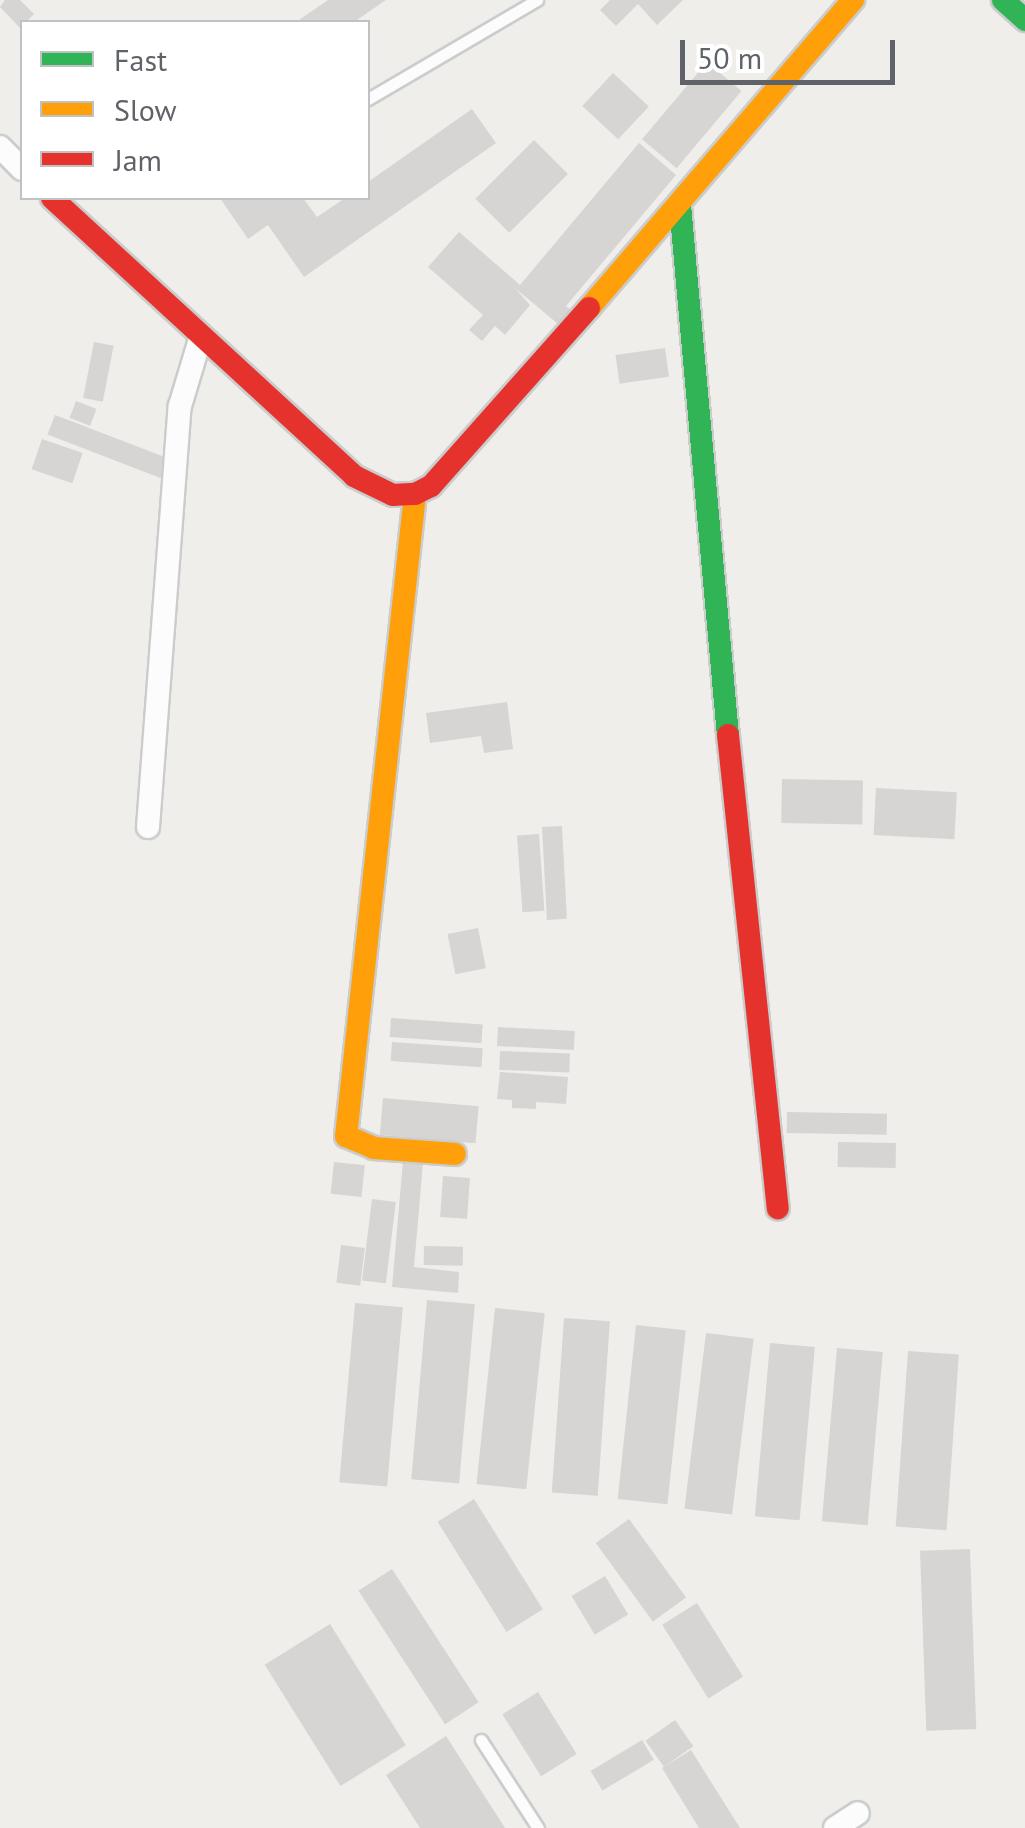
<!DOCTYPE html>
<style>
body{margin:0}
#map{position:relative;width:1025px;height:1828px;overflow:hidden;background:#efeeea;font-family:"PT Sans",sans-serif}
div>[style]{position:absolute}
[style*='--x']{left:calc(var(--x)*1px);top:calc(var(--y)*1px);width:calc(var(--w)*1px);rotate:calc(var(--a)*1deg)}
.building>*{inset:0;background:#d6d5d3;transform-origin:0 0}
.roads{filter:drop-shadow(2px 0 #cbcccc) drop-shadow(-2px 0 #cbcccc) drop-shadow(0 2px #cbcccc) drop-shadow(0 -2px #cbcccc)}
.lane>*{height:11px;margin:-5.5px;padding:0 5.5px;transform-origin:5.5px;border-radius:5.5px;background:#fdfcfc}
.street>*{height:22px;margin:-11px;padding:0 11px;transform-origin:11px;border-radius:11px;background:#fdfcfc}
.fast>*{height:22px;margin:-11px;padding:0 11px;transform-origin:11px;border-radius:11px;background:#30b455}
.slow>*{height:22px;margin:-11px;padding:0 11px;transform-origin:11px;border-radius:11px;background:#ff9f0a}
.jam>*{height:22px;margin:-11px;padding:0 11px;transform-origin:11px;border-radius:11px;background:#e5322d}
span{translate:-50% -50%;white-space:nowrap;text-align:center;line-height:1.15;-webkit-text-stroke:8px #fff;paint-order:stroke}
.legend{position:absolute;left:20px;top:20px;width:350px;height:180px;box-sizing:border-box;background:#fff;border:2px solid #bfc1c3;margin:0;padding:12px 18px;list-style:none;font-size:30px;color:#5f6368}
.legend li{display:flex;align-items:center;gap:20px;height:50px}
.legend b{width:50px;border:2px solid #bfc1c3}
.scale{position:absolute;left:680px;top:40px;width:215px;height:45px;box-sizing:border-box;border:5px solid #5f6368;border-top:0;padding-left:12px;font-size:30px;line-height:35px;white-space:nowrap;color:#5f6368;-webkit-text-stroke:8px #fff;paint-order:stroke}
</style>
<div id="map">
<div class="building">
<i style="clip-path:polygon(5px 0,20px 0,34px 14px,20px 28px,0 7px)"></i>
<i style="clip-path:polygon(328px 0,386px 0,354px 22px,296px 22px)"></i>
<i style="clip-path:polygon(610px 0,683px 0,657px 25px,638px 4px,616px 26px,600px 10px)"></i>
<i style="left:707px;top:62px;width:45px;height:101px;rotate:40deg"></i>
<i style="left:613px;top:73px;width:49px;height:45px;rotate:43deg"></i>
<i style="clip-path:polygon(472px 109px,496px 143px,304px 277px,268px 225px,248px 239px,220px 198px,303px 198px,317px 217px,345px 198px,368px 198px,368px 182px)"></i>
<i style="left:534px;top:140px;width:48px;height:83px;rotate:45deg"></i>
<i style="clip-path:polygon(639px 143px,676px 175px,566px 306px,576px 314px,564px 329px,515px 288px,530px 305px,505px 335px,495px 326px,482px 341px,469px 330px,483px 315px,428px 267px,459px 232px,520px 285px)"></i>
<i style="left:94px;top:342px;width:20px;height:57px;rotate:11deg"></i>
<i style="left:665px;top:348px;width:29px;height:50px;rotate:82deg"></i>
<i style="left:76px;top:401px;width:22px;height:18px;rotate:21deg"></i>
<i style="left:55px;top:415px;width:121px;height:21px;rotate:21deg"></i>
<i style="left:42px;top:439px;width:43px;height:32px;rotate:19deg"></i>
<i style="clip-path:polygon(507px 702px,513px 749px,484px 753px,481px 736px,430px 743px,426px 713px)"></i>
<i style="left:782px;top:779px;width:81px;height:44px;rotate:1deg"></i>
<i style="left:876px;top:788px;width:81px;height:47px;rotate:3deg"></i>
<i style="left:562px;top:826px;width:93px;height:20px;rotate:87deg"></i>
<i style="left:539px;top:834px;width:77px;height:22px;rotate:86deg"></i>
<i style="left:478px;top:928px;width:41px;height:31px;rotate:79deg"></i>
<i style="left:391px;top:1018px;width:92px;height:19px;rotate:4deg"></i>
<i style="left:498px;top:1027px;width:77px;height:19px;rotate:3deg"></i>
<i style="left:392px;top:1042px;width:91px;height:19px;rotate:4deg"></i>
<i style="left:500px;top:1051px;width:70px;height:19px;rotate:2deg"></i>
<i style="clip-path:polygon(500px 1072px,568px 1077px,566px 1104px,536px 1102px,536px 1109px,512px 1108px,512px 1100px,497px 1099px)"></i>
<i style="left:383px;top:1098px;width:96px;height:37px;rotate:5deg"></i>
<i style="left:787px;top:1112px;width:100px;height:21px;rotate:1deg"></i>
<i style="left:838px;top:1142px;width:58px;height:25px;rotate:1deg"></i>
<i style="clip-path:polygon(403px 1161px,423px 1163px,414px 1267px,459px 1272px,458px 1293px,392px 1287px)"></i>
<i style="left:334px;top:1162px;width:31px;height:32px;rotate:6deg"></i>
<i style="left:443px;top:1176px;width:27px;height:41px;rotate:4deg"></i>
<i style="left:372px;top:1199px;width:24px;height:82px;rotate:7deg"></i>
<i style="left:341px;top:1245px;width:24px;height:38px;rotate:7deg"></i>
<i style="left:424px;top:1246px;width:39px;height:19px;rotate:1deg"></i>
<i style="left:427px;top:1300px;width:48px;height:180px;rotate:5deg"></i>
<i style="left:355px;top:1303px;width:48px;height:180px;rotate:5deg"></i>
<i style="left:495px;top:1308px;width:50px;height:177px;rotate:6deg"></i>
<i style="left:564px;top:1318px;width:46px;height:175px;rotate:4deg"></i>
<i style="left:636px;top:1325px;width:50px;height:175px;rotate:6deg"></i>
<i style="left:706px;top:1333px;width:48px;height:177px;rotate:7deg"></i>
<i style="left:770px;top:1343px;width:45px;height:174px;rotate:5deg"></i>
<i style="left:837px;top:1348px;width:46px;height:174px;rotate:5deg"></i>
<i style="left:908px;top:1351px;width:51px;height:176px;rotate:4deg"></i>
<i style="left:474px;top:1499px;width:130px;height:43px;rotate:58deg"></i>
<i style="left:629px;top:1519px;width:97px;height:41px;rotate:54deg"></i>
<i style="left:970px;top:1549px;width:180px;height:50px;rotate:88deg"></i>
<i style="left:392px;top:1569px;width:159px;height:40px;rotate:57deg"></i>
<i style="left:605px;top:1576px;width:45px;height:39px;rotate:59deg"></i>
<i style="left:697px;top:1603px;width:87px;height:41px;rotate:58deg"></i>
<i style="left:330px;top:1624px;width:143px;height:77px;rotate:58deg"></i>
<i style="left:538px;top:1692px;width:73px;height:42px;rotate:58deg"></i>
<i style="left:675px;top:1720px;width:32px;height:36px;rotate:55deg"></i>
<i style="clip-path:polygon(446px 1736px,505px 1828px,420px 1828px,386px 1775px)"></i>
<i style="left:642px;top:1740px;width:23px;height:60px;rotate:59deg"></i>
<i style="clip-path:polygon(691px 1750px,740px 1828px,699px 1828px,662px 1768px)"></i>
</div>
<div class="roads">
<div class="lane">
<i style="--x:368;--y:99;--w:196;--a:-30.4"></i>
<i style="--x:481;--y:1740;--w:105;--a:57.1"></i>
</div>
<div class="street">
<i style="--x:0;--y:147;--w:31;--a:45"></i>
<i style="--x:148;--y:827;--w:422;--a:-85.7"></i>
<i style="--x:180;--y:406;--w:73;--a:-73.3"></i>
<i style="--x:835;--y:1828;--w:27;--a:-33"></i>
</div>
<div class="fast">
<i style="--x:1003;--y:0;--w:30;--a:42"></i>
<i style="--x:680;--y:205;--w:532;--a:84.83"></i>
</div>
<div class="slow">
<i style="--x:589;--y:308;--w:406;--a:-49.4"></i>
<i style="--x:415;--y:494;--w:646;--a:96.13"></i>
<i style="--x:346;--y:1136;--w:30;--a:23"></i>
<i style="--x:374;--y:1148;--w:81;--a:4.2"></i>
</div>
<div class="jam">
<i style="--x:52;--y:198;--w:410;--a:42.6"></i>
<i style="--x:354;--y:476;--w:43;--a:26"></i>
<i style="--x:393;--y:495;--w:22;--a:-3"></i>
<i style="--x:415;--y:494;--w:18;--a:-27"></i>
<i style="--x:431;--y:486;--w:238;--a:-48.4"></i>
<i style="--x:728;--y:735;--w:476;--a:84"></i>
</div>
</div>
<ul class="legend">
<li><b style="height:12px;background:#30b455"></b>Fast</li>
<li><b style="height:12px;background:#ff9f0a"></b>Slow</li>
<li><b style="height:12px;background:#e5322d"></b>Jam</li>
</ul>
<div class="scale">50 m</div>
</div>
